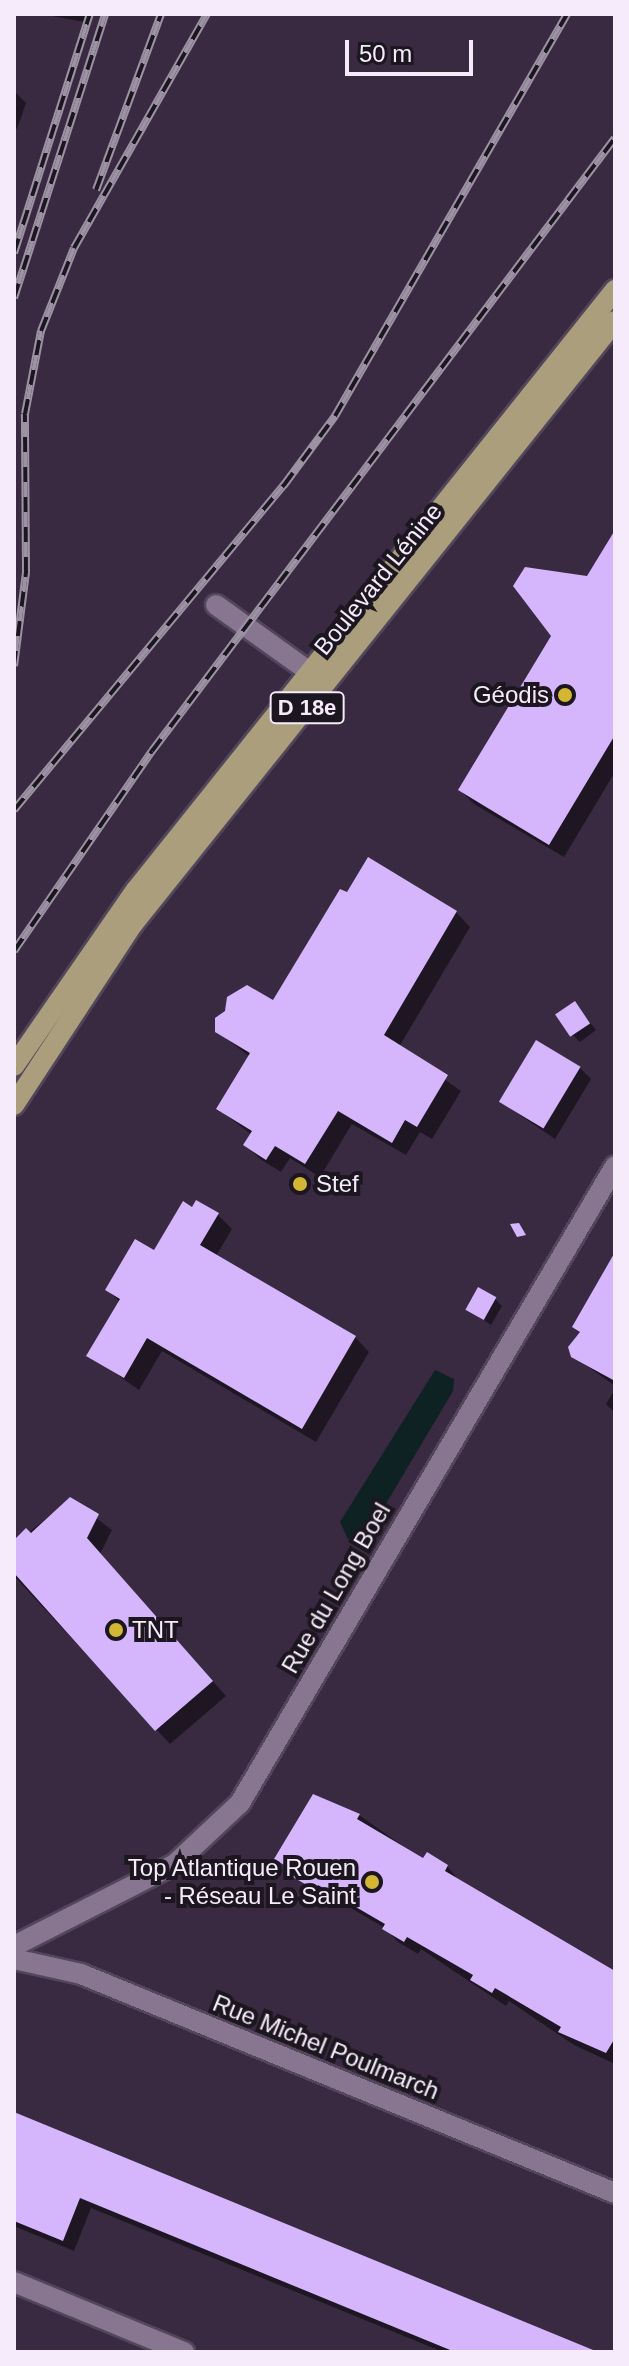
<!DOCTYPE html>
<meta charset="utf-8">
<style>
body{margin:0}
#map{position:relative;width:629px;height:2366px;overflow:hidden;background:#392a41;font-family:Helvetica,sans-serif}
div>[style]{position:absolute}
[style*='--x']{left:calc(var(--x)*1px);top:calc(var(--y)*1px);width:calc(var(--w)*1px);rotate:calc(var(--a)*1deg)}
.water>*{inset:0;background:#0e2123}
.shadow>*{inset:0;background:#0007}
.building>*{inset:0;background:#d5b6fc;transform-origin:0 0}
.roads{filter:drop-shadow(2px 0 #53465a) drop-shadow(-2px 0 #53465a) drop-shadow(0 2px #53465a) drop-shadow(0 -2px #53465a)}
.minor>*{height:20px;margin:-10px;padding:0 10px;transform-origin:10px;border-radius:10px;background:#887691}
.primary>*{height:20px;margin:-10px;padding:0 10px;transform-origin:10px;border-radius:10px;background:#ab9e7d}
.rail>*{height:8px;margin-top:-4px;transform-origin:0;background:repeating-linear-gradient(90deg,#1c1620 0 15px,#9d91a4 0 30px);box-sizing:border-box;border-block:2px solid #9d91a4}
.dots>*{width:22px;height:22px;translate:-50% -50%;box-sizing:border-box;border:4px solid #1c1620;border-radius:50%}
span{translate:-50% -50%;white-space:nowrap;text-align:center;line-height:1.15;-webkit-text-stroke:8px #1c1620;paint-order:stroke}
.shield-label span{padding:2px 6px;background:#1c1620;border:2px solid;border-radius:6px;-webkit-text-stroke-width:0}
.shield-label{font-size:22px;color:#f5ebfa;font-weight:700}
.street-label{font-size:24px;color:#f5ebfa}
.poi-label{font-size:24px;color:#f5ebfa}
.right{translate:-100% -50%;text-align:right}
.left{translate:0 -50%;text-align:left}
.frame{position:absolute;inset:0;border:16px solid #f5ebfa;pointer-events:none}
.scale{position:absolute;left:345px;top:40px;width:128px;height:36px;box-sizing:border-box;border:4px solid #f5ebfa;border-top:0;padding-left:10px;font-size:24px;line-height:28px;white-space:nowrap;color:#f5ebfa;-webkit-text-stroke:6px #1c1620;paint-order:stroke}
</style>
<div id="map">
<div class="water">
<i style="clip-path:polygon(435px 1370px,454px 1379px,453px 1391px,368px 1534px,348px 1539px,340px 1522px)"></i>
</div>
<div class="shadow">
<i style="clip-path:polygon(41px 14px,83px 14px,86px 17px,85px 22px)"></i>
<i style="clip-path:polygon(14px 91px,26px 103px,17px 129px,14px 128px)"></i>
<i style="clip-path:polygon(615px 534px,615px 772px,564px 857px,474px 804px,460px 790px)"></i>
<i style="clip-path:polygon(456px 912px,470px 927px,399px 1047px,461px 1091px,432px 1139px,420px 1132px,406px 1155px,352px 1124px,320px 1177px,290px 1158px,281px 1172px,260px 1159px,246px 1145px,252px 1135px,218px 1109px,250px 1057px,217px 1031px)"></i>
<i style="clip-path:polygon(575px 1004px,596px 1030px,580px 1042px,573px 1035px)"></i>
<i style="clip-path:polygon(580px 1068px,591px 1079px,555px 1139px,501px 1102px)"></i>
<i style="clip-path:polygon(218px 1215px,232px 1229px,216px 1256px,355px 1337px,369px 1352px,316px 1442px,162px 1351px,139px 1390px,89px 1355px,120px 1302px,107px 1290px)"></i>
<i style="clip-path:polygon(615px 1256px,615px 1386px,573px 1356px,581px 1333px,574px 1327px)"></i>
<i style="clip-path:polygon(495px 1299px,502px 1306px,491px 1325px,468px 1309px)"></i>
<i style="clip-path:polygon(615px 1389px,615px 1413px,606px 1404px)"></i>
<i style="clip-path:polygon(71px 1499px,112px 1530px,100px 1554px,226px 1696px,170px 1744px,14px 1576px,14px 1544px)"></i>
<i style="clip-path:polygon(359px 1815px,424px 1861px,447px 1866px,460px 1882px,615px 1973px,615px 2064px,574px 2045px,509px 2001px,506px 2006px,421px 1949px,418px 1954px,398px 1942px,385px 1928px,332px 1897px,329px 1902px,277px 1859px)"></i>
<i style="clip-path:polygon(14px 2114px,593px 2352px,443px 2352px,91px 2208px,74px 2251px,14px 2226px)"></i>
</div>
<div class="building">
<i style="clip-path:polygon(615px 530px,615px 735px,549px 845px,458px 790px,551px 636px,513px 586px,525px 567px,587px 576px)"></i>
<i style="clip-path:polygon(368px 857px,457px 911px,384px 1035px,448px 1075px,417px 1127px,405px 1120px,392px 1143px,338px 1111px,305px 1164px,275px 1146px,266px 1160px,243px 1145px,252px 1131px,216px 1109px,250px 1053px,215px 1032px,215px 1018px,225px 1011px,227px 997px,247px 985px,273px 1000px,340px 889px,347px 892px)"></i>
<i style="left:575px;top:1001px;width:27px;height:24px;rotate:56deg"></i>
<i style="left:536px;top:1040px;width:52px;height:72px;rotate:31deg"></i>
<i style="clip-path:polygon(196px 1200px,219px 1213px,200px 1245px,356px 1336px,302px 1429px,147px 1338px,124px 1378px,86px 1356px,120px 1299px,105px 1290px,135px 1239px,154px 1250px,183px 1201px,192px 1207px)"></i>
<i style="clip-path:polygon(519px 1223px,526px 1235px,517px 1237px,510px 1224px)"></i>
<i style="clip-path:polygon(615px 1252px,615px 1381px,571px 1357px,568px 1347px,580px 1332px,572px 1327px)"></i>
<i style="left:478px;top:1287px;width:21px;height:26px;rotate:29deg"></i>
<i style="clip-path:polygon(70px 1497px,99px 1514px,87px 1538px,213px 1681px,155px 1731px,14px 1573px,14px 1540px,26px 1528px,31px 1533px)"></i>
<i style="clip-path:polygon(313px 1794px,360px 1814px,357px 1819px,423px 1858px,427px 1852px,448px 1865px,445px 1871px,615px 1971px,615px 2038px,606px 2053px,558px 2032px,561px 2027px,495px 1988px,492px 1993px,470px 1980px,473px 1975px,407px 1937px,404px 1942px,382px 1929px,385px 1924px,318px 1885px,315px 1890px,293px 1877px,296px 1872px,274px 1859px)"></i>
<i style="clip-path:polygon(14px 2112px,598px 2352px,455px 2352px,80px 2198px,63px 2241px,14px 2221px)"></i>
</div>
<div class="roads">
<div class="minor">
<i style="--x:216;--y:605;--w:117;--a:35.6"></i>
<i style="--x:14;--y:1946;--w:181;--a:-27"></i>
<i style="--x:175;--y:1864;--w:89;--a:-43.2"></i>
<i style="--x:240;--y:1803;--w:739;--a:-59.51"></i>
<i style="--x:14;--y:1959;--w:69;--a:12.6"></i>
<i style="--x:81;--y:1974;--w:577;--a:22.3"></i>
<i style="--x:14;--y:2282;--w:184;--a:22.4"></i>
</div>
<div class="primary">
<i style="--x:14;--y:1066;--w:214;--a:-55.3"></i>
<i style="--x:136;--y:890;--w:768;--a:-51.4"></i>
<i style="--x:14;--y:1105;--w:217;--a:-56.7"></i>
<i style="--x:133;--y:924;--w:772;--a:-51.36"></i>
</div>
</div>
<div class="rail">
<i style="--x:96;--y:190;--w:188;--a:-69.7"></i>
<i style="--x:14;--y:253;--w:251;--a:-72.4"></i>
<i style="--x:14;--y:298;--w:298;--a:-72.2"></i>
<i style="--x:14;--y:666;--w:95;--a:-82.7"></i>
<i style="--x:26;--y:572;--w:158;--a:-90.4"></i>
<i style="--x:25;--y:414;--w:85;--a:-79.1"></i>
<i style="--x:41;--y:331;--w:89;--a:-68.3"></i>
<i style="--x:74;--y:248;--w:269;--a:-60.4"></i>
<i style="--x:14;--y:810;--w:423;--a:-50.3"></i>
<i style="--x:284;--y:485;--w:86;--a:-53.5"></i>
<i style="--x:335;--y:416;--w:464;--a:-60"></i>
<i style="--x:14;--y:951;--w:243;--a:-55.4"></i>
<i style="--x:152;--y:751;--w:768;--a:-52.94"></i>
</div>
<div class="dots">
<i style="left:565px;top:695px;background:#d4b635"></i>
<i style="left:300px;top:1184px;background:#d4b635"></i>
<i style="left:116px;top:1630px;background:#d4b635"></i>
<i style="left:372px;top:1882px;background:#d4b635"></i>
</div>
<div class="shield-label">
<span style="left:307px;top:708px">D 18e</span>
</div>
<div class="street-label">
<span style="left:378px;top:579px;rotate:-51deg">Boulevard Lénine</span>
<span style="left:336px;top:1588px;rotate:-60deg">Rue du Long Boel</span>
<span style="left:326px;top:2047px;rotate:22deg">Rue Michel Poulmarch</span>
</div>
<div class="poi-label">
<span class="right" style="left:549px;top:695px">Géodis</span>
<span class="left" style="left:316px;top:1184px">Stef</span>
<span class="left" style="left:132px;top:1630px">TNT</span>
<span class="right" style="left:356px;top:1882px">Top Atlantique Rouen<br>- Réseau Le Saint</span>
</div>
<div class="frame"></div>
<div class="scale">50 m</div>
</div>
